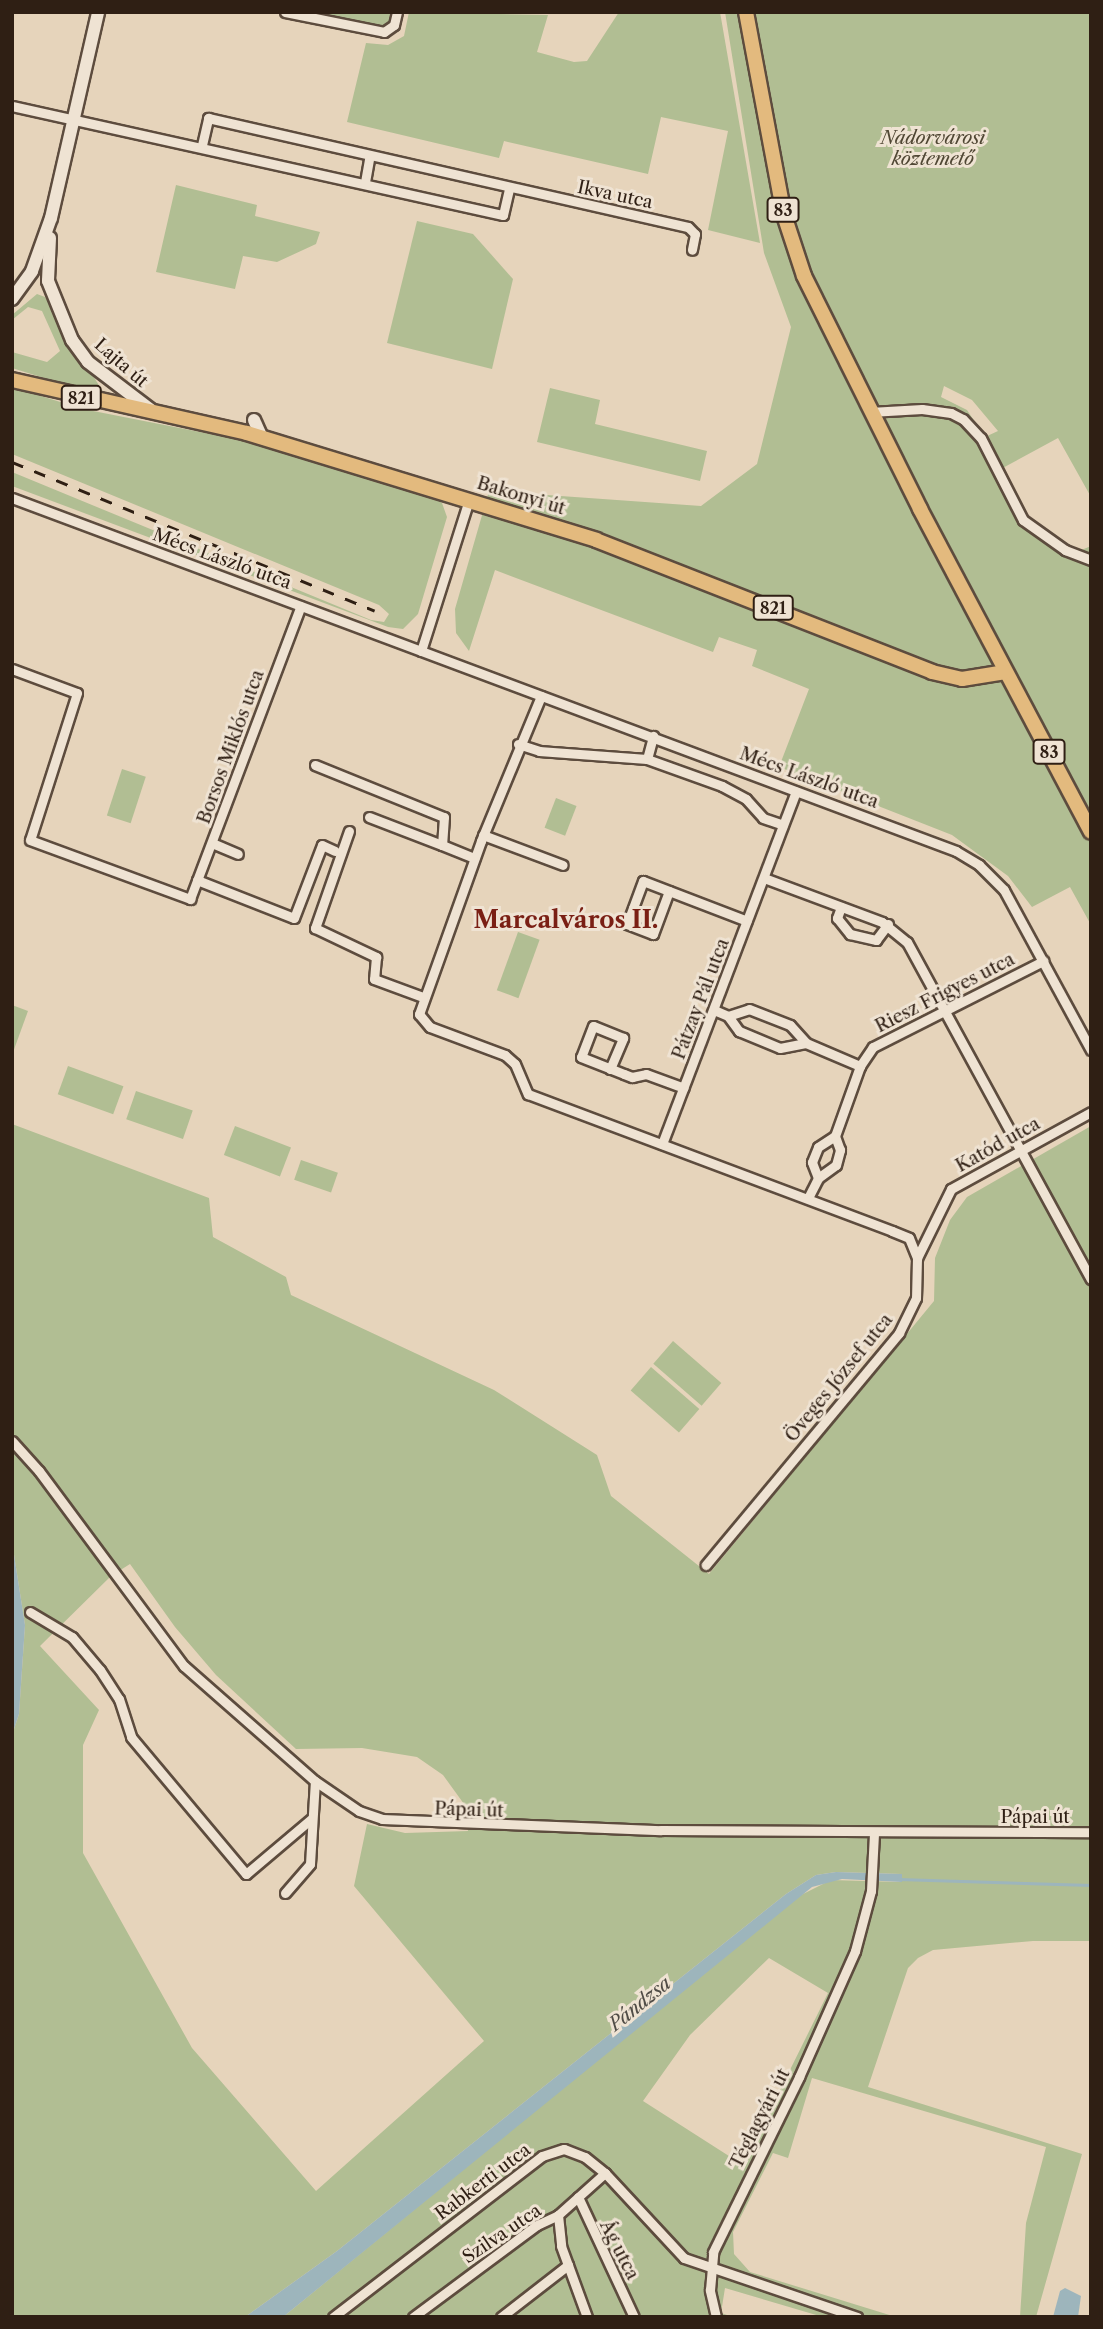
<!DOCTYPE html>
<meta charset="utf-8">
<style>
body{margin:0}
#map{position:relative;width:1103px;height:2329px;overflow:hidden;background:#e6d4bb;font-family:"Libre Caslon Text",serif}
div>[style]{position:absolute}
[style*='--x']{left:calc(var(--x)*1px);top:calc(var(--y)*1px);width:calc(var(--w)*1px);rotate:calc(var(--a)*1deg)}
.green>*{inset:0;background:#b1be93;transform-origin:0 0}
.water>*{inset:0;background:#9db5bc}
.stream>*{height:2.5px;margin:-1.25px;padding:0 1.25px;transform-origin:1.25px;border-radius:1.25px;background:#9db5bc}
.roads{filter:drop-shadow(2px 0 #5d4c3e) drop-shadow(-2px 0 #5d4c3e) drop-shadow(0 2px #5d4c3e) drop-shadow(0 -2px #5d4c3e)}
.street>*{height:9px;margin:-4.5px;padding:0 4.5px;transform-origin:4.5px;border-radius:4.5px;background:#efe3d3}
.secondary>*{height:12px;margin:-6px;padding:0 6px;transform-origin:6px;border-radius:6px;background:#efe3d3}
.primary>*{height:14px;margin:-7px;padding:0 7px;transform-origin:7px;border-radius:7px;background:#e3ba7e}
.rail>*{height:2.5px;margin-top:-1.25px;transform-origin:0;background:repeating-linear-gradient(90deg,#2f1f14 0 12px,transparent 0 24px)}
span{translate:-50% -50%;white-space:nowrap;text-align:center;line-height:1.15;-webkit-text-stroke:6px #efe3d3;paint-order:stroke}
.shield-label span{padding:2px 5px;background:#efe3d3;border:2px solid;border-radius:5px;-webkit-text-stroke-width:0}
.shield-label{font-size:16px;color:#2f1f14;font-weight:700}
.park-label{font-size:18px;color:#504734;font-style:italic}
.street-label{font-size:18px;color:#2f1f14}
.water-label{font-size:19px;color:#504c46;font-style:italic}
.district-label{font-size:24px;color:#7a1f14;font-weight:700}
.frame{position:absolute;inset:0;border:14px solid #2f1f14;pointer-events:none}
</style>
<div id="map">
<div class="green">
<i style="clip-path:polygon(308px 12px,393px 12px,391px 22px,383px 29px)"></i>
<i style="clip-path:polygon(409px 12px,548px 15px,537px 52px,574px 62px,587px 61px,619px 12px,720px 12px,760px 243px,708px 230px,728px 131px,661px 117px,648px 174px,504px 141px,499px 158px,347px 122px,366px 43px,388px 45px,404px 36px)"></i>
<i style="clip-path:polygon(evenodd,725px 12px,1091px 12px,1091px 497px,1058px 438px,999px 470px,1016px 503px,1034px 522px,1079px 551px,1091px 546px,1091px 925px,1070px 887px,1032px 907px,1008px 876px,952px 835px,779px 767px,809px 689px,752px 666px,757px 650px,719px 637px,713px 652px,495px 570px,469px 651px,456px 633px,455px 609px,489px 491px,701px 506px,757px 464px,791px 327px,764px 253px,725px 12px,944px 386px,972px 400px,998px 431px,985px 437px,967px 410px,941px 397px,944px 386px)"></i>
<i style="clip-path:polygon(176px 185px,257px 205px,255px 216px,320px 232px,316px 244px,277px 262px,243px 256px,235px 289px,156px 272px)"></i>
<i style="clip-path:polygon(417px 221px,473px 234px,513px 279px,492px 369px,387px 343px)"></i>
<i style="clip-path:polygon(37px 294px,45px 297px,103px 392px,95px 394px,12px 368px,12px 352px,47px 362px,60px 351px,42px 311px,28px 307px,12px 320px,12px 315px)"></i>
<i style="clip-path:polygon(12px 387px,83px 409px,271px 446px,431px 496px,442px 503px,447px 517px,418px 614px,403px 629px,388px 627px,12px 486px,12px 472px,371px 620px,384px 622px,389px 614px,379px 605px,12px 454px)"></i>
<i style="clip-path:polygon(550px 388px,600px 400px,595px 424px,707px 451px,700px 481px,537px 442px)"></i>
<i style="left:122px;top:769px;width:25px;height:49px;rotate:18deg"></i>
<i style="left:556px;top:798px;width:22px;height:32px;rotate:21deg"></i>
<i style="left:518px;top:932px;width:23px;height:62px;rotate:20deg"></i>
<i style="clip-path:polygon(12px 1005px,28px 1011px,12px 1055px)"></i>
<i style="left:68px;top:1066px;width:59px;height:30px;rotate:20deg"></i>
<i style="left:136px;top:1091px;width:60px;height:30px;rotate:19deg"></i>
<i style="clip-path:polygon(evenodd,12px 1124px,209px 1198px,213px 1237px,286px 1277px,291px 1295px,494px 1390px,597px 1455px,611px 1496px,709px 1574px,934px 1301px,935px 1258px,950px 1220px,967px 1197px,1091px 1126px,1091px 1941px,1033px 1941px,933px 1950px,918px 1958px,908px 1968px,868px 2087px,1082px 2154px,1036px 2317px,1020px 2317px,1026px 2223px,1046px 2147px,812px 2078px,788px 2158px,773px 2153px,733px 2232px,734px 2254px,750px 2272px,896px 2317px,823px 2317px,725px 2288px,721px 2313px,733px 2317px,283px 2317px,795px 1898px,831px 1880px,901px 1882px,902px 1874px,836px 1872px,816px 1875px,786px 1894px,337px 2251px,245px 2317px,12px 2317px,12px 1735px,19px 1714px,25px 1625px,12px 1542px,12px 1124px,130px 1564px,175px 1627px,216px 1675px,296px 1749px,362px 1748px,417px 1757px,443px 1775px,464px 1804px,468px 1831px,405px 1833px,367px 1824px,354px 1886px,484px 2041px,316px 2191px,192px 2048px,83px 1853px,83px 1745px,99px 1710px,40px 1646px,111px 1576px,130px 1564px,12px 1124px,769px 1958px,828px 1993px,743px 2165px,643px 2101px,690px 2035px,769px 1958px)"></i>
<i style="left:235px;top:1126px;width:60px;height:31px;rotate:21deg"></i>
<i style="left:301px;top:1160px;width:39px;height:21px;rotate:19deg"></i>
<i style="left:673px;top:1341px;width:64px;height:30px;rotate:41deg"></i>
<i style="left:651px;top:1367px;width:64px;height:31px;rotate:41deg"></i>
</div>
<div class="water">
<i style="clip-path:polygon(12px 1542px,25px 1625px,19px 1714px,12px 1735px)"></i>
<i style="clip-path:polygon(836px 1872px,902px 1874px,902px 1882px,842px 1879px,812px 1887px,283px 2317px,245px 2317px,337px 2251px,786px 1894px,816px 1875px)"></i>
<i style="clip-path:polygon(1065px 2288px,1081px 2296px,1078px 2317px,1053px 2317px,1060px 2291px)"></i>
</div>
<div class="stream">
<i style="--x:898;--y:1879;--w:193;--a:1.8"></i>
</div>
<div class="roads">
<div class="street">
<i style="--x:285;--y:12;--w:101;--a:11.4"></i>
<i style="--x:384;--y:32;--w:12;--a:-35"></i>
<i style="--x:394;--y:25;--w:13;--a:-77"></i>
<i style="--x:12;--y:106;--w:503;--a:12.52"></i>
<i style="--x:503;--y:215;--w:28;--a:-77"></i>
<i style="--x:202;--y:145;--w:28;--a:-77"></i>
<i style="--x:208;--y:118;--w:492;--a:12.8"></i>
<i style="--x:688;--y:227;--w:10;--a:45"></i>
<i style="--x:695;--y:234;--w:16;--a:101"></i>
<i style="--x:365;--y:182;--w:27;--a:-80"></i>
<i style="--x:870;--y:412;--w:52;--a:-3.3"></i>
<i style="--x:922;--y:409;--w:29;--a:8"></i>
<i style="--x:951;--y:413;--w:13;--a:27"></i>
<i style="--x:963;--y:419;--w:26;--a:47"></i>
<i style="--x:981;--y:438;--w:92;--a:62.9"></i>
<i style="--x:1023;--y:520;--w:52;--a:35.5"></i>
<i style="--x:1065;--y:550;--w:28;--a:21"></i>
<i style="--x:12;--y:498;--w:1008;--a:20.5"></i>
<i style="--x:956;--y:851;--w:27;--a:31"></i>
<i style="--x:979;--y:865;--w:35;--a:45"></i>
<i style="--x:1004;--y:890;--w:182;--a:61.5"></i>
<i style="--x:421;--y:651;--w:158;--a:-72.4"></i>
<i style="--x:12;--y:669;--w:69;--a:20.3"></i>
<i style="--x:77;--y:693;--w:154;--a:107.7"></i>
<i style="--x:30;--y:840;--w:171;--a:20.2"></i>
<i style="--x:190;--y:899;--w:313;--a:-69.3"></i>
<i style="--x:541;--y:696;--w:157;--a:112.5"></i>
<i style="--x:481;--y:841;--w:184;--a:109.7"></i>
<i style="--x:419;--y:1014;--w:17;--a:50"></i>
<i style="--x:430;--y:1027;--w:80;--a:20.5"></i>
<i style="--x:505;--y:1055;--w:13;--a:42"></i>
<i style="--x:515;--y:1064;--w:33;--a:67"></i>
<i style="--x:528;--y:1094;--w:389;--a:20.6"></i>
<i style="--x:892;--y:1231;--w:18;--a:22"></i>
<i style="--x:909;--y:1238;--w:22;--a:68"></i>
<i style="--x:917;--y:1258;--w:40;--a:91.4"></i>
<i style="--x:916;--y:1298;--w:39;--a:116"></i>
<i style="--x:899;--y:1333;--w:302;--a:129.8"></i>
<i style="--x:518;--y:744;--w:22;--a:18"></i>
<i style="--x:539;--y:751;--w:108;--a:4.2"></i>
<i style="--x:647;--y:759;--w:80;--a:19.8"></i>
<i style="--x:722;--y:786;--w:27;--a:28"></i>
<i style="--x:746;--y:799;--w:25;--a:48"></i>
<i style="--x:763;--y:818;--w:21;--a:19"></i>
<i style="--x:647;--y:759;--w:24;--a:-75"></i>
<i style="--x:315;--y:765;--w:139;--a:22"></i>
<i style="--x:444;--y:817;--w:28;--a:94"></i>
<i style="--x:442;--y:845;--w:35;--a:22"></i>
<i style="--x:369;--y:817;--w:78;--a:21"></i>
<i style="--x:349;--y:831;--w:103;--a:109.3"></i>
<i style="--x:315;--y:928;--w:68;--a:25.4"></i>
<i style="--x:376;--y:957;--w:22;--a:95"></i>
<i style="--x:374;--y:979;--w:52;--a:20.2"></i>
<i style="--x:483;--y:835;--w:85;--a:20.6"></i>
<i style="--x:212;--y:843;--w:28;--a:23"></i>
<i style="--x:764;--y:878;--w:126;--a:20.4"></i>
<i style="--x:882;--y:922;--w:32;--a:39"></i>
<i style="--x:907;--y:942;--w:384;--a:61.4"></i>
<i style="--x:197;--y:880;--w:104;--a:21.4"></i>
<i style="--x:294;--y:918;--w:78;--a:-69"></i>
<i style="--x:322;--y:845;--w:14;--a:25"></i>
<i style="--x:669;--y:891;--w:46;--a:110.4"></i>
<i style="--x:653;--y:934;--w:28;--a:-159"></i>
<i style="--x:627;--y:924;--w:46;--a:-69.6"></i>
<i style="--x:643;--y:881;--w:111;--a:21"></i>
<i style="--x:841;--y:907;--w:12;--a:110"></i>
<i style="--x:837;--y:918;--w:21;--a:51"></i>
<i style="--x:850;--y:934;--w:27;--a:13"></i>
<i style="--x:876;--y:940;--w:20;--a:-53"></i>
<i style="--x:714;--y:1010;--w:15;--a:23"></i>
<i style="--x:728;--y:1016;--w:19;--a:54"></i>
<i style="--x:739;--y:1031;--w:44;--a:22.5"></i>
<i style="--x:780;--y:1048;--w:26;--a:-11"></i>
<i style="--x:728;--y:1016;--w:22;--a:-18"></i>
<i style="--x:749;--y:1009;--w:44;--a:21.3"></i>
<i style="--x:790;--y:1025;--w:24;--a:48"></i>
<i style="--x:806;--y:1043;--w:59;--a:23.1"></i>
<i style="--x:610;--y:1069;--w:34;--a:-67"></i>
<i style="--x:623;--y:1038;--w:32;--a:-158"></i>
<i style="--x:593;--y:1026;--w:33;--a:111"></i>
<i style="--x:581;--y:1057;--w:46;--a:21.6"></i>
<i style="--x:624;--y:1074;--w:9;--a:21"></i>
<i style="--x:632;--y:1077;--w:14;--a:-12"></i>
<i style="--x:646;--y:1074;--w:40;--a:20.2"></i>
<i style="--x:662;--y:1144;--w:377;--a:-69.2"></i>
<i style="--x:818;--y:1178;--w:17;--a:-111"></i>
<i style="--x:812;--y:1162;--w:16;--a:-68"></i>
<i style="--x:818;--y:1147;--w:20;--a:-33"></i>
<i style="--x:835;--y:1136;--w:74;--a:-70.3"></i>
<i style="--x:860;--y:1066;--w:23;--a:-56"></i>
<i style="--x:873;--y:1047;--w:191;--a:-26.8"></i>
<i style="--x:808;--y:1198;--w:22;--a:-63"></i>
<i style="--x:818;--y:1178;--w:22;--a:-36"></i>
<i style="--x:836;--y:1165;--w:16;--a:-75"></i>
<i style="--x:840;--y:1150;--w:15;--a:-110"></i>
<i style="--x:917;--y:1258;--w:77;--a:-63.8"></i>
<i style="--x:951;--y:1189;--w:160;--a:-28.8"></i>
<i style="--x:12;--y:1441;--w:40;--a:48"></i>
<i style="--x:39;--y:1471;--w:243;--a:53.4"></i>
<i style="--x:184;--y:1666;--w:174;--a:41.3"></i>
<i style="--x:315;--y:1781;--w:53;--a:34.3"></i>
<i style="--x:359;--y:1811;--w:24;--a:19"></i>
<i style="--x:382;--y:1819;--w:279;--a:2.3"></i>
<i style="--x:661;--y:1830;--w:430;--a:0.3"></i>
<i style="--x:30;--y:1612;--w:49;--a:30.8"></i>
<i style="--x:72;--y:1637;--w:43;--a:49.7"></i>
<i style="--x:100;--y:1670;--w:35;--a:57"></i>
<i style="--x:119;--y:1699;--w:40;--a:72"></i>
<i style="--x:131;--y:1737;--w:179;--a:50"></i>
<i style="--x:246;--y:1874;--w:85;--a:-40.2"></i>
<i style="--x:285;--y:1893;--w:38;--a:-49"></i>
<i style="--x:310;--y:1864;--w:83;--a:-86.6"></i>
<i style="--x:578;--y:2197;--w:132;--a:65"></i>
<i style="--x:558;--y:2215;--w:31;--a:84"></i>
<i style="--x:561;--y:2246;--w:76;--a:69.9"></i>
<i style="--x:333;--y:2317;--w:264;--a:-37.6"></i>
<i style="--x:542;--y:2156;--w:23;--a:-18"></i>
<i style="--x:564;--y:2149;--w:22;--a:21"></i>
<i style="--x:585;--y:2157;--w:26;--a:39"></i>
<i style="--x:605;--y:2173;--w:116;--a:47.1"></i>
<i style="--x:684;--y:2258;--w:183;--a:18.8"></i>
<i style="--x:413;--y:2317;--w:154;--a:-36.6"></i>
<i style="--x:537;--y:2225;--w:23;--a:-25"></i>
<i style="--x:558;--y:2215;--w:63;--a:-41.8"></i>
<i style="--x:501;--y:2317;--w:85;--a:-37.8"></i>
<i style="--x:716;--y:2317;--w:28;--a:-103"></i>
<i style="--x:710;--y:2290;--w:38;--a:-85"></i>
<i style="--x:713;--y:2252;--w:195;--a:-63.8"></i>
<i style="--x:799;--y:2077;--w:138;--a:-66"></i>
<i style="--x:855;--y:1951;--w:62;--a:-75.1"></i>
<i style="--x:871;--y:1891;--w:58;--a:-87"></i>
</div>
<div class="secondary">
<i style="--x:50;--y:238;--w:43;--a:92.7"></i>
<i style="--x:48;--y:281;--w:64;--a:67.9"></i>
<i style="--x:72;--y:340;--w:27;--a:54"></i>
<i style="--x:88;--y:362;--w:79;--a:37.3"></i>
<i style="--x:12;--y:299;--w:34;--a:-54"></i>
<i style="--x:32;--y:271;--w:56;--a:-70.3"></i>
<i style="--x:51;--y:218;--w:211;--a:-77.1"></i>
<i style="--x:254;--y:420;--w:20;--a:66"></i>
</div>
<div class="primary">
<i style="--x:746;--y:12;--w:207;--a:79.4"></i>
<i style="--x:784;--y:215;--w:64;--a:71.8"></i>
<i style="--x:804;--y:276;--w:260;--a:63.5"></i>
<i style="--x:920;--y:509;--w:365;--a:62.1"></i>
<i style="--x:12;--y:380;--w:241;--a:12.7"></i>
<i style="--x:247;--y:433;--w:365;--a:17"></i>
<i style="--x:596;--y:540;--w:361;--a:21.4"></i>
<i style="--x:932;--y:672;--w:31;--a:13"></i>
<i style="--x:962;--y:679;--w:44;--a:-9.2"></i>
</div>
</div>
<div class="rail">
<i style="--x:12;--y:462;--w:392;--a:22.3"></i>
</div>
<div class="shield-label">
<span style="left:783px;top:210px">83</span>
<span style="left:81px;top:398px">821</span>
<span style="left:773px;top:608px">821</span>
<span style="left:1049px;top:752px">83</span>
</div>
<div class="park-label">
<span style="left:933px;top:149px">Nádorvárosi<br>köztemető</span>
</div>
<div class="street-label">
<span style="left:615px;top:195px;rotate:12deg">Ikva utca</span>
<span style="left:121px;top:363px;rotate:41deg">Lajta út</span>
<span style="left:521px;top:496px;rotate:17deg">Bakonyi út</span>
<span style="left:222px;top:559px;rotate:20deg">Mécs László utca</span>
<span style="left:231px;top:747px;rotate:-70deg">Borsos Miklós utca</span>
<span style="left:809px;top:778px;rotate:20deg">Mécs László utca</span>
<span style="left:945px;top:993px;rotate:-27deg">Riesz Frigyes utca</span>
<span style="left:701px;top:999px;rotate:-69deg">Pátzay Pál utca</span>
<span style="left:998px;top:1145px;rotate:-29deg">Katód utca</span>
<span style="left:839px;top:1378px;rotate:-51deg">Öveges József utca</span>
<span style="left:469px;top:1810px;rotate:2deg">Pápai út</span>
<span style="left:1035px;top:1817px">Pápai út</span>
<span style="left:760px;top:2119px;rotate:-63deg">Téglagyári út</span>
<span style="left:483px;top:2182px;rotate:-37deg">Rabkerti utca</span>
<span style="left:502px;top:2234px;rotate:-34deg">Szilva utca</span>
<span style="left:619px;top:2250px;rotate:63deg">Ág utca</span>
</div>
<div class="water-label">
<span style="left:640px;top:2004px;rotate:-39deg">Pándzsa</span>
</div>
<div class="district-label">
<span style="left:566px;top:920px">Marcalváros II.</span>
</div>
<div class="frame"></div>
</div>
